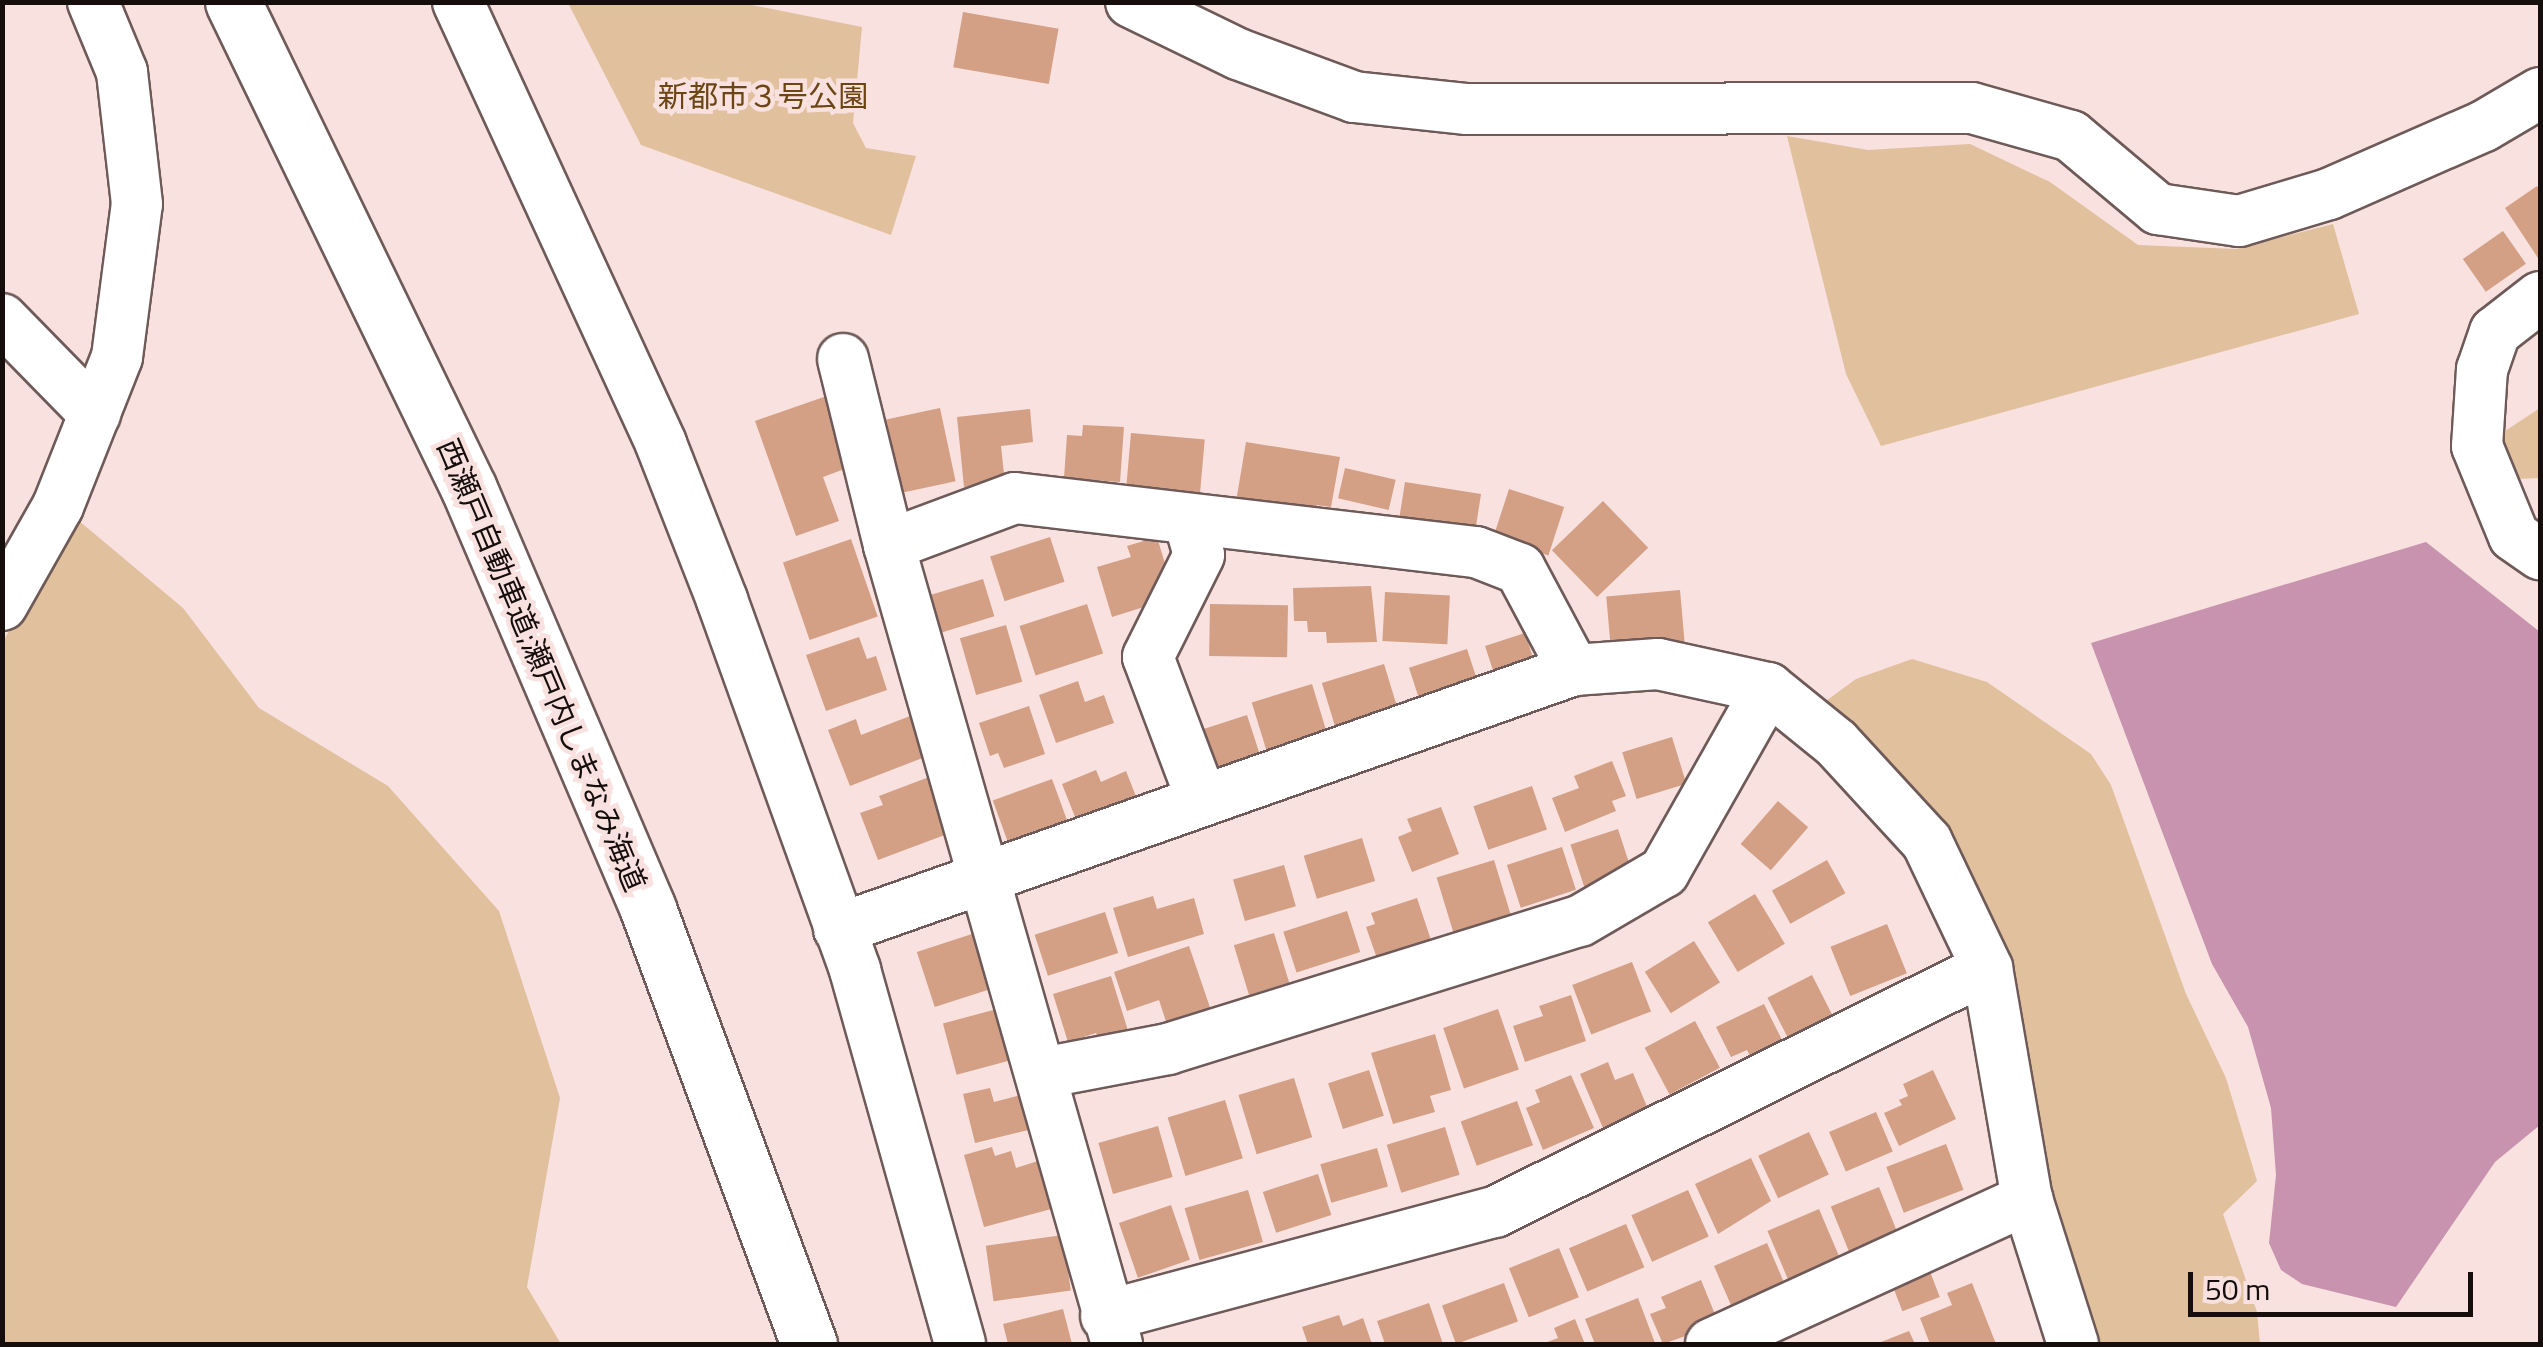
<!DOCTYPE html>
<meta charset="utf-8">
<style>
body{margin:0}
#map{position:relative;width:2543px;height:1347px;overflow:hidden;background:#f8e1de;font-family:"Titillium Web","Noto Sans JP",sans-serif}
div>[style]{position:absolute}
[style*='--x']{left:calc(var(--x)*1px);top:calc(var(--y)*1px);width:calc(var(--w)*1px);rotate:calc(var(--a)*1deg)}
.green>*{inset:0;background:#e1c09e}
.water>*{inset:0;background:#c793ae}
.building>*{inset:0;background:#d39f85;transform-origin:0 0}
.roads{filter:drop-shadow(2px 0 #6e5a58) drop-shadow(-2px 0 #6e5a58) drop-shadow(0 2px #6e5a58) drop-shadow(0 -2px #6e5a58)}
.minor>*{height:50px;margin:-25px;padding:0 25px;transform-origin:25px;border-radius:25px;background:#fff}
.highway>*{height:55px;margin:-27.5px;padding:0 27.5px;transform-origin:27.5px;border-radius:27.5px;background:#fff}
span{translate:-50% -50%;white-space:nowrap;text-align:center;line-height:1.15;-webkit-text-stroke:9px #f8e1de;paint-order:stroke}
.park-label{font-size:30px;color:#6c4514}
.street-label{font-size:30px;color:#150e0d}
.frame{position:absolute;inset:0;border:5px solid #150e0d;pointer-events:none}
.scale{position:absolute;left:2188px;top:1272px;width:285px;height:45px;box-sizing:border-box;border:5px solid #150e0d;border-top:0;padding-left:12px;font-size:30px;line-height:35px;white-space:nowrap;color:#150e0d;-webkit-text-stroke:8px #f8e1de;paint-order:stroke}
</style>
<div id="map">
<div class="green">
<i style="clip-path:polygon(568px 3px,742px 3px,862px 27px,853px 123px,866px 148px,916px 156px,891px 235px,641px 145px)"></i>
<i style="clip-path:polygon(1787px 136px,1868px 150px,1970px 144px,2050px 182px,2138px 245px,2236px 249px,2333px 224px,2359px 314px,1881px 446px,1846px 374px)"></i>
<i style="clip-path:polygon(2540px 408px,2540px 478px,2515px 479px,2493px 439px)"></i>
<i style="clip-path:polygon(72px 515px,183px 608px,259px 708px,388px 786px,499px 911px,560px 1098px,527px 1287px,561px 1344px,3px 1344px,3px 642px)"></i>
<i style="clip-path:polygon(1912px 659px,1987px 682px,2091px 754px,2111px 785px,2186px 994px,2226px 1078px,2257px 1181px,2223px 1214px,2257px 1312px,2260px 1344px,2097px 1344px,2046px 1168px,2004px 970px,1819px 706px,1856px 679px)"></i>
</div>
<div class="water">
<i style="clip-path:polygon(2426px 542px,2540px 632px,2540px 1125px,2495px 1162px,2396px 1307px,2302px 1284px,2281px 1270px,2269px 1243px,2276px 1175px,2271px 1108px,2248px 1027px,2212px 964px,2091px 643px)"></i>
</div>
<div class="building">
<i style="left:963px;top:12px;width:97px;height:56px;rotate:10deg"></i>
<i style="clip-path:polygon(2537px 186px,2540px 191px,2540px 261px,2505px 208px)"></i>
<i style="left:2503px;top:231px;width:40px;height:49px;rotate:55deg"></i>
<i style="clip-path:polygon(841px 391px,866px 461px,823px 477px,839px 521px,796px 536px,755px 421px)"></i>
<i style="left:940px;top:408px;width:75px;height:55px;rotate:78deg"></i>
<i style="clip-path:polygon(1030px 409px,1033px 442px,1001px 446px,1005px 483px,964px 487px,957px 417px)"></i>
<i style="clip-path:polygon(1083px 425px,1124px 427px,1120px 482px,1064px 478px,1067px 435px,1082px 436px)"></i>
<i style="left:1131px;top:433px;width:74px;height:62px;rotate:5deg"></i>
<i style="clip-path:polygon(1246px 442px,1340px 457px,1331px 507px,1317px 505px,1315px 522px,1236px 502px)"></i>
<i style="left:1345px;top:468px;width:52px;height:31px;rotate:13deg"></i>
<i style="left:1405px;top:482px;width:77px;height:45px;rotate:9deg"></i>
<i style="left:1509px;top:489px;width:58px;height:51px;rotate:18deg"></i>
<i style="left:1603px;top:501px;width:65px;height:71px;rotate:46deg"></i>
<i style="left:1050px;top:537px;width:47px;height:63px;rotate:72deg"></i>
<i style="clip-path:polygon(1157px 537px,1172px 587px,1163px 601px,1112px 617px,1097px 567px,1131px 557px,1127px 546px)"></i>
<i style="left:851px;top:539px;width:82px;height:72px;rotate:71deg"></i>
<i style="left:983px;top:579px;width:39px;height:61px;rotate:73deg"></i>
<i style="clip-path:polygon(1371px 586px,1377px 642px,1327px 643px,1326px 632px,1308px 632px,1307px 621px,1294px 621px,1293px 588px)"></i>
<i style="left:1680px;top:590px;width:59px;height:74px;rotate:85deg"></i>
<i style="left:1385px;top:592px;width:65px;height:49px;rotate:3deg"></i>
<i style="left:1087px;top:604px;width:52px;height:71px;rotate:72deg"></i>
<i style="left:1210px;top:604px;width:78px;height:52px;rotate:1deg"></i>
<i style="left:1006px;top:625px;width:59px;height:48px;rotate:74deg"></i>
<i style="left:1525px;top:633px;width:43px;height:42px;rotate:72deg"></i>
<i style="clip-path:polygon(859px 637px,867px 659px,876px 656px,887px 690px,826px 711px,806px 655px)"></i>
<i style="left:1467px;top:649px;width:49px;height:61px;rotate:72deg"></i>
<i style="left:1384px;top:664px;width:57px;height:65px;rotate:73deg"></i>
<i style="clip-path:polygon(1078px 681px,1085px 702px,1104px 695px,1114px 723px,1056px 743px,1039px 695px)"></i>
<i style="left:1312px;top:684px;width:53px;height:63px;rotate:73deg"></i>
<i style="clip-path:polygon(1029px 706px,1045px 754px,1004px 768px,998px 753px,990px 756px,979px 723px)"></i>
<i style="left:1247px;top:715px;width:51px;height:61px;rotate:72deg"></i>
<i style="clip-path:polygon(910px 716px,925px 757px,850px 786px,828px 730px,856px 719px,861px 735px)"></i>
<i style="left:1672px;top:737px;width:49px;height:52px;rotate:73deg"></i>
<i style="clip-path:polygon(1612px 761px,1626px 796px,1612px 801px,1616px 811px,1565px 832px,1552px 798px,1579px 788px,1574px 776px)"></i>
<i style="clip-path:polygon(1096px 770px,1101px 782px,1126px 771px,1139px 804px,1079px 827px,1062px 784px)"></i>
<i style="clip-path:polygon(929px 777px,950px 833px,878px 860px,860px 813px,883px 805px,879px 796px)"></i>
<i style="left:1052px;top:779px;width:48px;height:63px;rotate:70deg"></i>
<i style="left:1532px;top:786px;width:46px;height:62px;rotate:71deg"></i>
<i style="left:1778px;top:801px;width:40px;height:57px;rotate:41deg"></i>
<i style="clip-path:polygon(1441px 807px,1459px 854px,1412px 872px,1398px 837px,1412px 831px,1407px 819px)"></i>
<i style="left:1618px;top:829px;width:51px;height:50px;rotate:72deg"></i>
<i style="left:1362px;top:838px;width:45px;height:61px;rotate:73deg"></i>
<i style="left:1562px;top:847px;width:45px;height:58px;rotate:72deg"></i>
<i style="left:1494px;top:860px;width:64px;height:60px;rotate:73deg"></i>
<i style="left:1827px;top:860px;width:38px;height:63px;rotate:61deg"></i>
<i style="left:1284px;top:865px;width:43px;height:53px;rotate:74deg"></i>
<i style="left:1755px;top:894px;width:58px;height:55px;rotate:59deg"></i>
<i style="clip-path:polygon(1153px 896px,1157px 909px,1194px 898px,1204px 934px,1128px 957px,1113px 908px)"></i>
<i style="clip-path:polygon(1417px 898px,1433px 946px,1379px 964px,1366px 927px,1375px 924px,1371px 913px)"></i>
<i style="left:1347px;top:911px;width:43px;height:67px;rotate:72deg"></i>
<i style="left:1105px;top:912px;width:43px;height:74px;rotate:72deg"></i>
<i style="left:1887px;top:924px;width:53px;height:61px;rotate:68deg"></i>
<i style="left:1274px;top:933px;width:52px;height:42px;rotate:73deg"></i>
<i style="left:972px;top:934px;width:58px;height:58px;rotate:72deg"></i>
<i style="left:1694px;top:941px;width:49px;height:58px;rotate:58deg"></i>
<i style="clip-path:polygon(1189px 946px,1215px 1022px,1171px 1037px,1159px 1000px,1127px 1011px,1114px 972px)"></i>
<i style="left:1632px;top:962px;width:53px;height:64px;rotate:69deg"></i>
<i style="left:1812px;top:975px;width:47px;height:50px;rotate:63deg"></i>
<i style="clip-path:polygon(1111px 976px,1130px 1037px,1101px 1046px,1096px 1033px,1068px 1042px,1053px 994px)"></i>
<i style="clip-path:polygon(1571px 995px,1586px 1041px,1525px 1062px,1513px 1026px,1543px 1016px,1539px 1006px)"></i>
<i style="clip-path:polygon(1764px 1004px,1783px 1042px,1751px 1058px,1747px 1050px,1731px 1057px,1716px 1027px)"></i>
<i style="left:997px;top:1009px;width:53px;height:56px;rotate:75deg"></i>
<i style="left:1498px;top:1009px;width:64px;height:58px;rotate:71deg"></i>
<i style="left:1695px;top:1021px;width:53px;height:57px;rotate:62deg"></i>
<i style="clip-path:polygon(1435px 1034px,1451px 1090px,1430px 1096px,1435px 1112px,1393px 1124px,1371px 1053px)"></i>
<i style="clip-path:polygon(1608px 1062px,1615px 1080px,1633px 1073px,1648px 1109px,1603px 1128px,1580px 1074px)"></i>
<i style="left:1369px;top:1070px;width:48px;height:43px;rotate:72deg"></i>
<i style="clip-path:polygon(1933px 1070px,1956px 1119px,1899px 1146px,1884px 1113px,1902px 1105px,1899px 1100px,1908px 1096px,1903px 1084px)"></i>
<i style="clip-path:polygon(1571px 1075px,1594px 1128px,1543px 1150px,1526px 1108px,1540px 1102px,1535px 1090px)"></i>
<i style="left:1294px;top:1078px;width:62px;height:58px;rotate:73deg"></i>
<i style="clip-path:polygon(990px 1088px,994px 1102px,1036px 1091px,1045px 1126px,975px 1143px,963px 1094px)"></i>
<i style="left:1225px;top:1100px;width:61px;height:60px;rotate:73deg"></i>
<i style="left:1517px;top:1101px;width:47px;height:60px;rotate:70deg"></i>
<i style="left:1876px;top:1112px;width:43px;height:51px;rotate:67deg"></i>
<i style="left:1158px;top:1126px;width:53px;height:62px;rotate:74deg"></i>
<i style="left:1445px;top:1127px;width:50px;height:61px;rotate:73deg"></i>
<i style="left:1809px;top:1132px;width:47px;height:56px;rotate:65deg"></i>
<i style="left:1946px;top:1144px;width:49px;height:64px;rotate:69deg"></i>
<i style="clip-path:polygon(992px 1147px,995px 1156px,1011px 1151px,1016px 1168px,1041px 1160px,1055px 1208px,984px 1227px,964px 1155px)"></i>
<i style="left:1377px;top:1148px;width:40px;height:59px;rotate:74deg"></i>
<i style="clip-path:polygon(1751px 1158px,1771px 1201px,1718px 1234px,1695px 1184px)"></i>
<i style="left:1318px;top:1174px;width:43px;height:58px;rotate:72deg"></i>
<i style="left:1879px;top:1187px;width:54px;height:52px;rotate:68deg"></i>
<i style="left:1248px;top:1190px;width:54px;height:66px;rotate:74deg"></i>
<i style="left:1688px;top:1190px;width:51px;height:62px;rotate:66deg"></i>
<i style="left:1171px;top:1205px;width:58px;height:55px;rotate:71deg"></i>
<i style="left:1819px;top:1209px;width:53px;height:56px;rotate:67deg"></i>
<i style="left:1626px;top:1224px;width:47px;height:62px;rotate:67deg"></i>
<i style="left:1063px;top:1235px;width:56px;height:78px;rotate:82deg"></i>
<i style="clip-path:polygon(1767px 1243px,1792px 1301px,1734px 1312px,1714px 1266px)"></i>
<i style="left:1559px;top:1248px;width:53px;height:54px;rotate:68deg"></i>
<i style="left:1929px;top:1269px;width:30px;height:40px;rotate:69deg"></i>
<i style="clip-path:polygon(1701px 1280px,1719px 1324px,1663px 1344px,1650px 1314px,1666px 1308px,1661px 1297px)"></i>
<i style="left:1504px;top:1283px;width:41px;height:66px;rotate:70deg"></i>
<i style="clip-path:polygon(1972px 1283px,1996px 1344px,1930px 1344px,1920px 1318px,1952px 1305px,1947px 1293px)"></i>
<i style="clip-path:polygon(1638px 1298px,1655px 1343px,1595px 1344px,1585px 1319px)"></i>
<i style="clip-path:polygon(1429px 1303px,1443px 1344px,1385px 1344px,1377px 1321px)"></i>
<i style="clip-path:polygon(1063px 1309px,1072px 1344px,1008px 1344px,1003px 1324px)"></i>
<i style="clip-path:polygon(1339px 1315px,1343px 1326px,1363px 1318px,1372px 1344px,1308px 1344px,1302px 1327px)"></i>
<i style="clip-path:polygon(1575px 1319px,1585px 1344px,1542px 1344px,1558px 1338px,1554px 1328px)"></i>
<i style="clip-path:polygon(1909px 1331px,1915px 1344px,1876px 1344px)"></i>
</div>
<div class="roads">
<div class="minor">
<i style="--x:458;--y:2;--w:486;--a:65.3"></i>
<i style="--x:661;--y:444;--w:168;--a:68.6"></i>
<i style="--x:722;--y:600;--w:393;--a:70.2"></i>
<i style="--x:855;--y:970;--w:388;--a:74.3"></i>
<i style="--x:1131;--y:2;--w:119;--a:25.9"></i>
<i style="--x:1238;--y:54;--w:124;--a:20.3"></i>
<i style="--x:1354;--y:97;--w:114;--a:6.1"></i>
<i style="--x:1467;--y:109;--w:505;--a:-0.11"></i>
<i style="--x:1972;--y:108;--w:103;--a:15.8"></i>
<i style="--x:2071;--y:136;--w:114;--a:40"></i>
<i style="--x:2158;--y:209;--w:82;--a:8.4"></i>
<i style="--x:2239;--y:221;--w:94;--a:-16.7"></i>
<i style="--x:2329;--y:194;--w:169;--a:-23.7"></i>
<i style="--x:2484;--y:126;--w:65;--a:-30.5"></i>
<i style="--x:2540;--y:297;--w:57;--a:142.1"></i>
<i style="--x:2495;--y:332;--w:39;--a:109"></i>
<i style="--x:2482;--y:369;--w:77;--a:93.7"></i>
<i style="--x:2477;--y:446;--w:97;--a:67.7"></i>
<i style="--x:2514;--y:536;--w:32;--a:35"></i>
<i style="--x:2;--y:319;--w:133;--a:45.6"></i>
<i style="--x:843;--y:359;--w:192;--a:76.1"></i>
<i style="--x:1189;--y:520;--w:36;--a:74"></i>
<i style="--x:1199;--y:555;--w:114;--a:116.6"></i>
<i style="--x:1148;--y:657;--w:150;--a:69.3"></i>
<i style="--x:2;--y:605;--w:114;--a:-60.5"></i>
<i style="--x:58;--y:506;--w:160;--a:-68.4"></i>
<i style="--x:117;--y:357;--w:154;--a:-82.6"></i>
<i style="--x:137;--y:204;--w:133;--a:-96.5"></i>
<i style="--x:122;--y:72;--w:76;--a:-112.5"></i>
<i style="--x:839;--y:929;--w:779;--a:-19.41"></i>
<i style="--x:1574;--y:670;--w:84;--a:-4.1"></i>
<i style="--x:1658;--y:664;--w:113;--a:12.3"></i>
<i style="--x:1768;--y:688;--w:87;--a:39"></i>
<i style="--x:1836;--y:743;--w:134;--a:47.4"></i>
<i style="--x:1927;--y:842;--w:140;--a:64.5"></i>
<i style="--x:1987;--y:968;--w:234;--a:80.2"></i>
<i style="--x:2027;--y:1199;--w:152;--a:72.4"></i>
<i style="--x:1042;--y:1073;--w:128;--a:-10.8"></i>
<i style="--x:1168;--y:1049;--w:431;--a:-17.3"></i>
<i style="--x:1580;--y:921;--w:97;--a:-30.3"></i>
<i style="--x:1664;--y:872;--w:211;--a:-60.5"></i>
<i style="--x:1106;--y:1316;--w:403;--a:-15"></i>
<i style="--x:1495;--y:1212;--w:549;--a:-26.38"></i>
<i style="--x:1117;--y:1344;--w:831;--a:-105.93"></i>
<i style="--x:889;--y:545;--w:134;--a:-20.5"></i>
<i style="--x:1015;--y:498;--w:464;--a:6.7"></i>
<i style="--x:1476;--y:552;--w:47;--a:21.1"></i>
<i style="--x:1520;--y:569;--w:115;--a:61.9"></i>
<i style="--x:1711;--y:1344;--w:348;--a:-24.6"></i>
</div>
<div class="highway">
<i style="--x:233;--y:2;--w:541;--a:64.15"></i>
<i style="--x:469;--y:489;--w:457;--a:66.9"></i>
<i style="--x:648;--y:909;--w:464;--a:69.7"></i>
</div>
</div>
<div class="park-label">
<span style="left:763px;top:96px">新都市３号公園</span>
</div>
<div class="street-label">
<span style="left:542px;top:665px;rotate:67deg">西瀬戸自動車道;瀬戸内しまなみ海道</span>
</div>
<div class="frame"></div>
<div class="scale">50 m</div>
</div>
